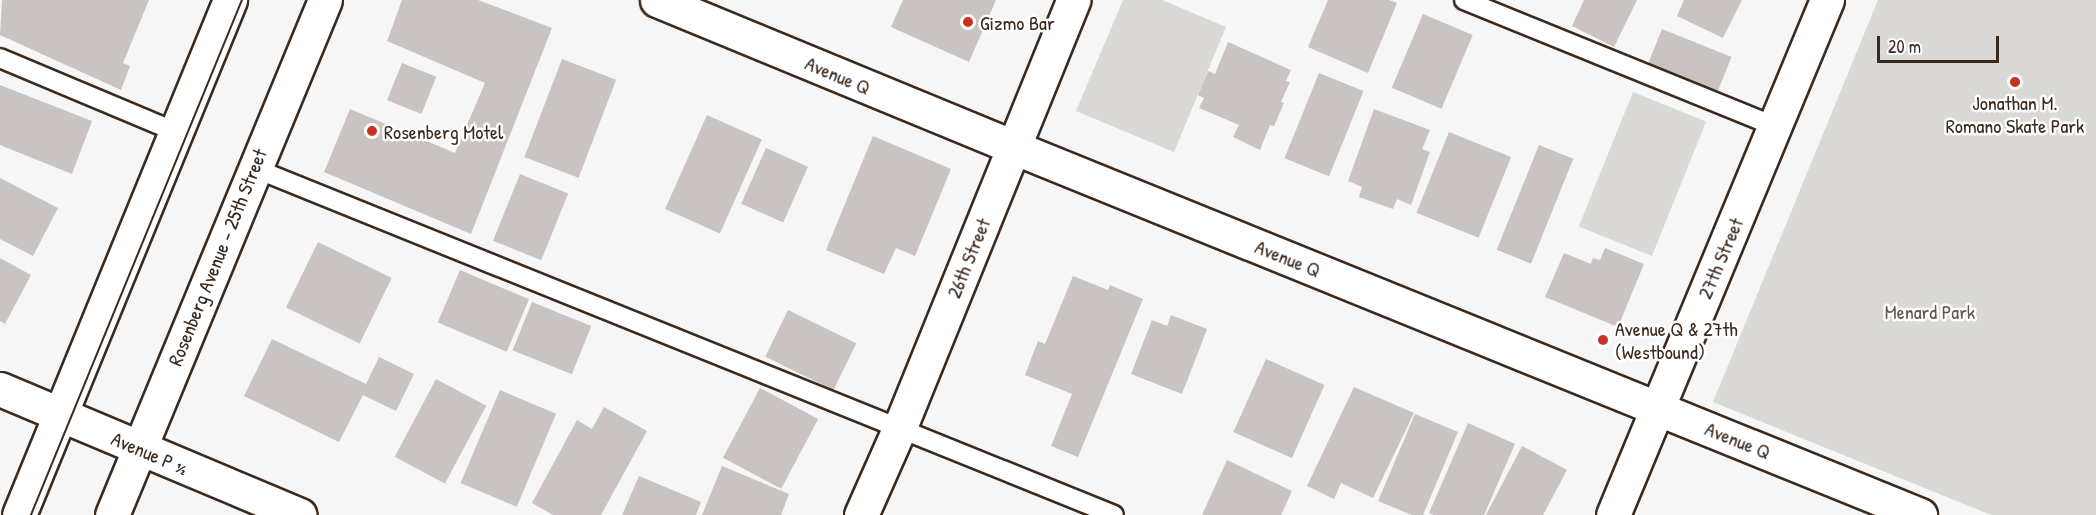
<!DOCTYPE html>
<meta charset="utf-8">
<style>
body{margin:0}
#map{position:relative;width:2096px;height:515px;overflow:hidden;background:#f7f6f6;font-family:"Patrick Hand",sans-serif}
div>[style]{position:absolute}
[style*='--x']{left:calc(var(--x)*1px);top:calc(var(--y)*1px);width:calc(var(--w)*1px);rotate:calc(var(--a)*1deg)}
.green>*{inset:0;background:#dbd9d6;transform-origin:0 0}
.building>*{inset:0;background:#c9c3c1;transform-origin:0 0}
.roads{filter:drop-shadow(2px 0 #3b2a1e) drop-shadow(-2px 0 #3b2a1e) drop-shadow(0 2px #3b2a1e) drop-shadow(0 -2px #3b2a1e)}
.lane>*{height:18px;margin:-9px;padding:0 9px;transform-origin:9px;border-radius:9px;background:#fff}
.street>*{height:33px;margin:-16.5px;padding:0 16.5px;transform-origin:16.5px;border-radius:16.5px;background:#fff}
.secondary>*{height:33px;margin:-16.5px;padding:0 16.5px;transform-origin:16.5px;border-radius:16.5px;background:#fff}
.primary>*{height:33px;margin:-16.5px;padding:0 16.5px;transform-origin:16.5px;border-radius:16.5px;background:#fff}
.tram>*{height:1.5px;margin:-0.75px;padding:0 0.75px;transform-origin:0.75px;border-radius:0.75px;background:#3b2a1e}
.dots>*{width:16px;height:16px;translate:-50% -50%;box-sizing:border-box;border:3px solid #fff;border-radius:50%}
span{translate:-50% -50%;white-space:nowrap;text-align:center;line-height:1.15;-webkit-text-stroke:5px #fff;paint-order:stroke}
.poi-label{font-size:20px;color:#3b2a1e}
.left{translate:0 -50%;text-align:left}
.street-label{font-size:20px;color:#3b2a1e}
.park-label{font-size:20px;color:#63564c}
.scale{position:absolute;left:1877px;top:36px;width:122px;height:27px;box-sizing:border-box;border:3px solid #3b2a1e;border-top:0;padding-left:8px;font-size:18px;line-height:21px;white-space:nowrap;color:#3b2a1e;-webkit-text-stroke:4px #fff;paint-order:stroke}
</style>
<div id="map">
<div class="green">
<i style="clip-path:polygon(1123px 0,1162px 0,1226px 27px,1174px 152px,1076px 111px)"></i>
<i style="clip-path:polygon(1878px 0,2096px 0,2096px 515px,1991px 515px,1713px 402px)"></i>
<i style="left:1633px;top:92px;width:79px;height:145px;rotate:22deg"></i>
</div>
<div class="building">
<i style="clip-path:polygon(2px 0,149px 0,123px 63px,130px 66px,121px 90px,0 35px)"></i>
<i style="clip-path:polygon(402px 0,478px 0,552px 28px,471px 234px,324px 172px,350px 109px,455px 153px,485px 83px,387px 41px)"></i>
<i style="clip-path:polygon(903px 0,996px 0,969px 62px,891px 27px)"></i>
<i style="clip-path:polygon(1328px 0,1389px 0,1397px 3px,1368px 73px,1308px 47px)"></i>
<i style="clip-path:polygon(1584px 0,1637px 0,1614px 47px,1572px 26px)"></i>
<i style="clip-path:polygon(1684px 0,1742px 0,1723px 38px,1677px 16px)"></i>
<i style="left:1423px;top:14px;width:54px;height:80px;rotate:23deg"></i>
<i style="left:1662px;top:29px;width:75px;height:38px;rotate:22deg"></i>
<i style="clip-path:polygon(1228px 42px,1291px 70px,1286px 81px,1290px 82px,1281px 102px,1284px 103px,1274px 126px,1270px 125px,1260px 150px,1233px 137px,1239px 125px,1199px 108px,1204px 98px,1198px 95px,1208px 71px,1215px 74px)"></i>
<i style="left:562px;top:59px;width:58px;height:105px;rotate:21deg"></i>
<i style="left:402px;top:63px;width:37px;height:40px;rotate:22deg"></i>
<i style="left:1319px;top:73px;width:48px;height:92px;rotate:22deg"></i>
<i style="clip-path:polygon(0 85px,92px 121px,72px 174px,0 145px)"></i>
<i style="clip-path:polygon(1374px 109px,1430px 130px,1422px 149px,1430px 152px,1411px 205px,1397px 199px,1393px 209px,1359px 197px,1362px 187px,1348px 181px)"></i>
<i style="left:707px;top:115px;width:60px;height:103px;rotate:24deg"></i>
<i style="left:1449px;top:132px;width:67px;height:87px;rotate:22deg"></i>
<i style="clip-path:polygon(873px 136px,951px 169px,915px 256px,896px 248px,884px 274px,826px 250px)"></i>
<i style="left:1539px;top:145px;width:37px;height:113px;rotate:22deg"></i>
<i style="left:766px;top:148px;width:46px;height:61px;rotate:24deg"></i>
<i style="left:520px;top:174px;width:52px;height:72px;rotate:22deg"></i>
<i style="clip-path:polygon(0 178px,58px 208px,33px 256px,0 239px)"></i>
<i style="left:318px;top:242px;width:82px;height:73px;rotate:26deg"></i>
<i style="clip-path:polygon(1605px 248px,1644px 264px,1618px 327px,1545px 297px,1564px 253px,1591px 264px,1593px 258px,1600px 260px)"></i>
<i style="clip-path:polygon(0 258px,31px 275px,5px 324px,0 321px)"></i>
<i style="left:460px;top:270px;width:75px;height:57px;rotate:23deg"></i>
<i style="clip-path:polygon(1073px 276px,1108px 290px,1110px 285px,1143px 299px,1078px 457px,1051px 446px,1072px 394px,1025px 375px,1038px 341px,1045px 344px)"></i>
<i style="left:532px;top:302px;width:64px;height:52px;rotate:22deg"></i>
<i style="left:788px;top:310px;width:76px;height:52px;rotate:26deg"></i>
<i style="clip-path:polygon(1171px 315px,1207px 329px,1182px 394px,1131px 374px,1152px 320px,1167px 326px)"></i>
<i style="clip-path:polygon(272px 339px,366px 384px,379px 357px,414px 374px,396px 411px,363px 395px,339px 442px,244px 396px)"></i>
<i style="left:1266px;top:359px;width:64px;height:80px;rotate:24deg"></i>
<i style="left:436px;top:379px;width:57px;height:88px;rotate:28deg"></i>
<i style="clip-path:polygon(1354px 387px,1414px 413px,1373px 498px,1341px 483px,1334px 499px,1307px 486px)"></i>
<i style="left:760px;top:388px;width:66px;height:79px;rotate:28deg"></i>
<i style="left:500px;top:390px;width:61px;height:101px;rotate:23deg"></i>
<i style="clip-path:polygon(604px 407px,647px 431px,601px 515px,553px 515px,532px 503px,577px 420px,592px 429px)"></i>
<i style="clip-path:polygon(1415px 414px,1458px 432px,1423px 515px,1412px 515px,1378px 501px)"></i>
<i style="clip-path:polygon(1468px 423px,1515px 444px,1484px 515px,1434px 515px,1429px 513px)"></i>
<i style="clip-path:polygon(1522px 446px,1567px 470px,1543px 515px,1486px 515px)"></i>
<i style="clip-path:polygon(1227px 460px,1292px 491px,1281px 515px,1202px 515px)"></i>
<i style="clip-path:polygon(722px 466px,789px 494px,781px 515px,702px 515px)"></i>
<i style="clip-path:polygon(639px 476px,701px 502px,696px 515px,622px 515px)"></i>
</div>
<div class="roads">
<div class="lane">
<i style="--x:1464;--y:0;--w:336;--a:22.1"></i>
<i style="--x:0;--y:58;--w:191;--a:22.8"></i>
<i style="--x:254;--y:168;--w:927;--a:21.97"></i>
</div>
<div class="street">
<i style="--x:657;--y:0;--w:385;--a:22.4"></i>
<i style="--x:1013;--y:147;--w:979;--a:22.08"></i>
<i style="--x:0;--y:389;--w:325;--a:22.8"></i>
<i style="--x:861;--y:515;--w:96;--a:-66.1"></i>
<i style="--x:900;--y:427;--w:461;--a:-67.9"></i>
</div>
<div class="secondary">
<i style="--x:1613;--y:515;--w:558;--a:-67.44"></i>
</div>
<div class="primary">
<i style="--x:19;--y:515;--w:557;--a:-67.72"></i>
<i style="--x:112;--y:515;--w:557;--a:-67.53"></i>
</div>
</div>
<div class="tram">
<i style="--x:31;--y:515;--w:557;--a:-67.72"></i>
</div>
<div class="dots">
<i style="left:968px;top:22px;background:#c8321e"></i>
<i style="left:2015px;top:82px;background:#c8321e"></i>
<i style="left:372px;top:131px;background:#c8321e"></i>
<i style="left:1603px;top:340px;background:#c8321e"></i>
</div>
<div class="poi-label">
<span class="left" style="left:980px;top:22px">Gizmo Bar</span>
<span style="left:2015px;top:114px">Jonathan M.<br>Romano Skate Park</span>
<span class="left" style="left:384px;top:131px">Rosenberg Motel</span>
<span class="left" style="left:1615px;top:340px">Avenue Q &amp; 27th<br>(Westbound)</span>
</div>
<div class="street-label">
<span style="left:838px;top:75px;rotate:23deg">Avenue Q</span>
<span style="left:217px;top:257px;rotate:-68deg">Rosenberg Avenue - 25th Street</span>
<span style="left:968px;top:258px;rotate:-68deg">26th Street</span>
<span style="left:1288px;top:258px;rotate:22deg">Avenue Q</span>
<span style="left:1720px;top:258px;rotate:-67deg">27th Street</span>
<span style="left:1738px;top:440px;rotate:22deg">Avenue Q</span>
<span style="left:150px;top:453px;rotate:23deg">Avenue P ½</span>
</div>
<div class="park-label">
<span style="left:1930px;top:311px">Menard Park</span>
</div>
<div class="scale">20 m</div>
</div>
